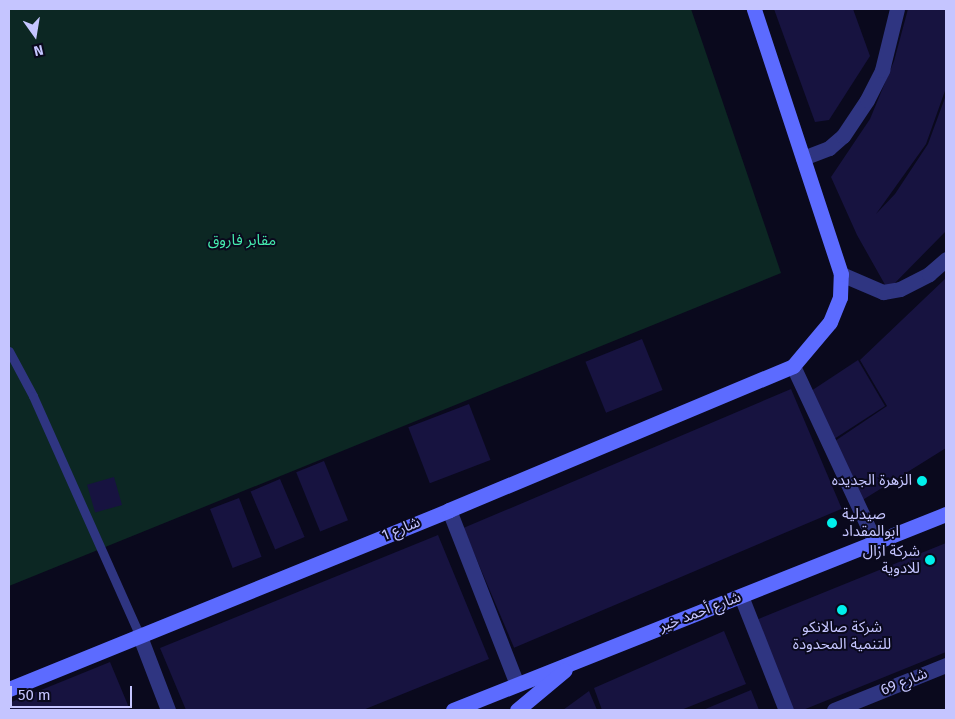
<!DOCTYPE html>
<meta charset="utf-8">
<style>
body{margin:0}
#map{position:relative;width:955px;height:719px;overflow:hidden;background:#0a091d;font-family:"Fira Sans","Noto Sans Arabic",sans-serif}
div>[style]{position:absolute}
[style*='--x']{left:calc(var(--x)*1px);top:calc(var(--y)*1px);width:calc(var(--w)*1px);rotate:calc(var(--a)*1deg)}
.green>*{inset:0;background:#0c2723}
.building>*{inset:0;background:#171340;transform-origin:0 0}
.lane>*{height:9px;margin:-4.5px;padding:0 4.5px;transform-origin:4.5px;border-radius:4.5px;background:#2f3581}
.street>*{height:15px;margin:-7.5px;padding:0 7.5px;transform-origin:7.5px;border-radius:7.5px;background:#2f3581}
.secondary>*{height:15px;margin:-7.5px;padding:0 7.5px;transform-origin:7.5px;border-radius:7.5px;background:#5c6bff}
.dots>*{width:14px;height:14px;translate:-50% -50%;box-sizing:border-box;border:2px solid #0a091d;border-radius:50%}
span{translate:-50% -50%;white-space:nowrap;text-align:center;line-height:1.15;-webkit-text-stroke:4px #0a091d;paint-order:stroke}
.park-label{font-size:15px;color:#45ebae}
.poi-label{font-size:15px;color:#c5c5ff}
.right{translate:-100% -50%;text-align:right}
.left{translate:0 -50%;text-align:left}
.street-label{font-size:15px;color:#c5c5ff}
.frame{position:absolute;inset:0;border:10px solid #c5c5ff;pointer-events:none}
.north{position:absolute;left:10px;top:10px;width:50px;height:50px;-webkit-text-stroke:4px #0a091d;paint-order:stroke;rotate:167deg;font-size:14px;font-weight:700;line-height:20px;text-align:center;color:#c5c5ff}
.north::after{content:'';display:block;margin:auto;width:18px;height:22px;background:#c5c5ff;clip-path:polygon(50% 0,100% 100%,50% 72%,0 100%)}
.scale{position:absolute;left:10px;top:686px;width:122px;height:22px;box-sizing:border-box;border:2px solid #c5c5ff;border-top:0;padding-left:6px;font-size:15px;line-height:18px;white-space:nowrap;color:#c5c5ff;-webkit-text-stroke:4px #0a091d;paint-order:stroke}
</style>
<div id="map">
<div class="green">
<i style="clip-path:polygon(9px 9px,691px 9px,781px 273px,9px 586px)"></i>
</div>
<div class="building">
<i style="clip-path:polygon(774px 9px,853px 9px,870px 56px,829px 120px,815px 122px)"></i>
<i style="clip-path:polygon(908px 9px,946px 9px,946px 88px,926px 144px,876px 214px,895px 194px,928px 144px,946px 95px,946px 231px,888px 290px,857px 235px,831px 177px,870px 119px,894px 61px)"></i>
<i style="clip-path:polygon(946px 278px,946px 448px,861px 501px,832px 443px,887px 406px,860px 360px)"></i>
<i style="left:642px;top:339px;width:55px;height:61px;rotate:68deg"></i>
<i style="clip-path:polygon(858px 360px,885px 406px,831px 441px,808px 393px)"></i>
<i style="left:791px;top:389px;width:130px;height:356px;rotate:67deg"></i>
<i style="left:469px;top:404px;width:60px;height:65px;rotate:69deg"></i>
<i style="left:324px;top:461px;width:64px;height:30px;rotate:68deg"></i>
<i style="left:114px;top:477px;width:29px;height:28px;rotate:74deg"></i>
<i style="left:280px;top:479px;width:63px;height:32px;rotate:67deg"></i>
<i style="left:239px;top:498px;width:63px;height:31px;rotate:69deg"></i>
<i style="clip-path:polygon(438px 535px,489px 659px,363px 710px,186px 710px,160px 648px)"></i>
<i style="clip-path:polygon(946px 543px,946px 652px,803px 710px,793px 710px,756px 620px)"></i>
<i style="clip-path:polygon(724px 631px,746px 684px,681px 710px,602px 710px,594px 688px)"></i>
<i style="clip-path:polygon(110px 662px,130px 710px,9px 710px,9px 703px)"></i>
<i style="clip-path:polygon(751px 690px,759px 710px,703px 710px)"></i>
<i style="clip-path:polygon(589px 691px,597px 710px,563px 710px)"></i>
</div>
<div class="lane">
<i style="--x:9;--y:351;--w:51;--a:61.9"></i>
<i style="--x:33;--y:396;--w:261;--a:66"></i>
</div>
<div class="street">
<i style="--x:803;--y:158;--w:28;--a:-21"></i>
<i style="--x:829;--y:148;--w:18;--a:-41"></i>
<i style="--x:843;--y:136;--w:43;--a:-56.3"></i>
<i style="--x:867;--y:100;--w:34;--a:-63"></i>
<i style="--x:882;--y:70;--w:63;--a:-76.2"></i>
<i style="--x:841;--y:274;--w:46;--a:23.2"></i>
<i style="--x:883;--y:292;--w:17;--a:-10"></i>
<i style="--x:900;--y:289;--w:33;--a:-27"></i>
<i style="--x:929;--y:274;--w:23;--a:-41"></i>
<i style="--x:793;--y:366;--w:196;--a:65"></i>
<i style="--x:449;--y:510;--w:187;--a:68.7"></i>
<i style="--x:741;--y:596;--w:123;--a:68.5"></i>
<i style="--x:139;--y:634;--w:81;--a:69.1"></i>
<i style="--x:834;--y:710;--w:121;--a:-21.9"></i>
</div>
<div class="secondary">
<i style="--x:9;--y:689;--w:475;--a:-22.1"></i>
<i style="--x:449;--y:510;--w:373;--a:-22.7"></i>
<i style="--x:793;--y:366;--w:57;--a:-49.9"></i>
<i style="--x:830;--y:322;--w:27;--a:-68"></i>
<i style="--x:840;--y:297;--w:23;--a:-88"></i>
<i style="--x:841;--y:274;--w:279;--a:-108.2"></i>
<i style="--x:453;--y:710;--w:531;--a:-21.68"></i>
<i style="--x:517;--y:710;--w:62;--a:-39.8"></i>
</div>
<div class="dots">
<i style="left:922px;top:481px;background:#00f0ec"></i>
<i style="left:832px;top:523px;background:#00f0ec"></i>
<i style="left:930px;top:560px;background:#00f0ec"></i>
<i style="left:842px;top:610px;background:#00f0ec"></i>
</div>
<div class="park-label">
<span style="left:242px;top:241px">مقابر فاروق</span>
</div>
<div class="poi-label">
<span class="right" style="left:912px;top:481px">الزهرة الجديده</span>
<span class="left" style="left:842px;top:523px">صيدلية<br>ابوالمقداد</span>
<span class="right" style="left:920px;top:560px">شركة ازال<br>للادوية</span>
<span style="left:842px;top:636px">شركة صالانكو<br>للتنمية المحدودة</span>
</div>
<div class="street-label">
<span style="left:401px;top:529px;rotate:-22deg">شارع 1</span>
<span style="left:700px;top:612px;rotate:-21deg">شارع أحمد خير</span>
<span style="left:904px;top:682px;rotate:-22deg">شارع 69</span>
</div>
<div class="frame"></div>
<div class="north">N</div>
<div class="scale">50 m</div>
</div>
